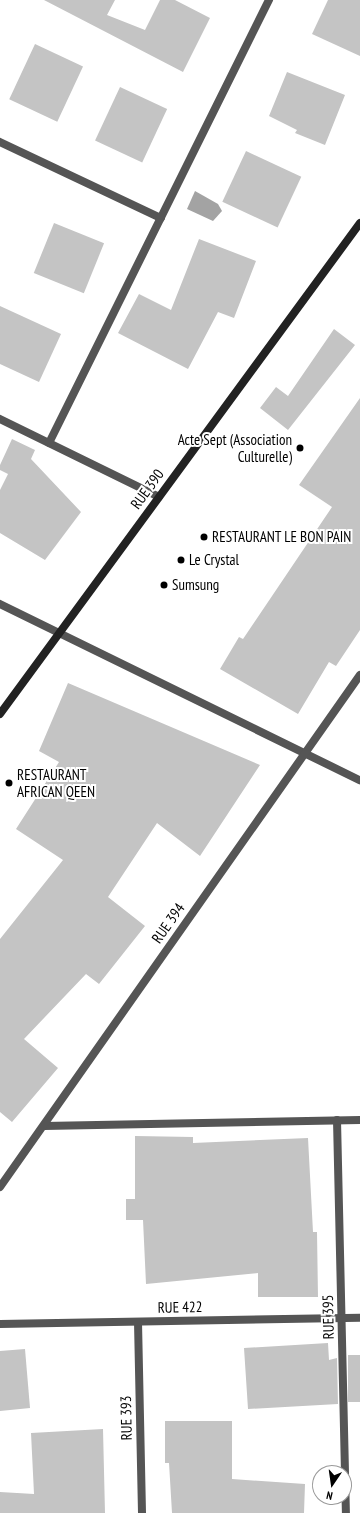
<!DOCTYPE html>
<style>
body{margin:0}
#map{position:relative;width:360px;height:1513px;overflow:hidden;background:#fff;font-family:"PT Sans Narrow",sans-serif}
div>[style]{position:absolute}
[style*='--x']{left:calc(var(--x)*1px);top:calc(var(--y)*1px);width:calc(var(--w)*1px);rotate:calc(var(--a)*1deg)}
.water>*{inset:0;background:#a3a3a3}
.building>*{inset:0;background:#c4c4c4;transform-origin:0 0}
.street>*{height:8px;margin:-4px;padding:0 4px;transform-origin:4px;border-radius:4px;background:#555}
.secondary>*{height:8px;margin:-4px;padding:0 4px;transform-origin:4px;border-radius:4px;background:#222}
.dots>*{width:11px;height:11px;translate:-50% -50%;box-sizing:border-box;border:2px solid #fff;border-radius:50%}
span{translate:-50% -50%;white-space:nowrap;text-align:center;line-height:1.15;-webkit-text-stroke:4px #fff;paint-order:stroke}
.poi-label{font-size:15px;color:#000}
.right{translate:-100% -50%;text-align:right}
.left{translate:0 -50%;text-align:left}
.street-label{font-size:15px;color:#000}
.north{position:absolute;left:312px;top:1465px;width:40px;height:40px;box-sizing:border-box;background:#fff;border:1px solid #999;border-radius:50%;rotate:193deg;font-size:11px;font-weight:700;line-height:16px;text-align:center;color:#000}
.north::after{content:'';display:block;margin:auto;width:14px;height:18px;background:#000;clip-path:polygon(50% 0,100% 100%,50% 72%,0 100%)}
</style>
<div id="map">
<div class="water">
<i style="clip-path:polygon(195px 191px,218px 204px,222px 211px,213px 221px,187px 209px)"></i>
</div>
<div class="building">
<i style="clip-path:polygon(44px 0,115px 0,107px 15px,145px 30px,160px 0,175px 0,210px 18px,183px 72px)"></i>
<i style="clip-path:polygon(328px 0,360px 0,360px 56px,312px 34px)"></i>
<i style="left:35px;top:44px;width:53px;height:61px;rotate:25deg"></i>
<i style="clip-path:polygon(287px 72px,345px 95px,325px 145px,295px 133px,297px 130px,269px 116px)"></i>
<i style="left:120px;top:87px;width:52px;height:59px;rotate:25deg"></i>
<i style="left:246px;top:151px;width:61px;height:56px;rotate:25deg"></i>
<i style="left:54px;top:223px;width:54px;height:54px;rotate:22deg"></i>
<i style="clip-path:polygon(199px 239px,256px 261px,234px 318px,218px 312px,188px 369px,118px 333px,139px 294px,171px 310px)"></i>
<i style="clip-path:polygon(0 306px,61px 334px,39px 382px,0 364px)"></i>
<i style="clip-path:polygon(334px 329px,355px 345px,288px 430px,260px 408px,276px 387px,288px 396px)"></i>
<i style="clip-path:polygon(360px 398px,360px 630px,336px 666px,329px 662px,298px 714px,220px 669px,239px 637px,243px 639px,332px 507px,299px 485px)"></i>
<i style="clip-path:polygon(12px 439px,35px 450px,31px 459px,81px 512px,45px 560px,0 533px,0 490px,8px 474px,0 470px,0 465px)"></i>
<i style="clip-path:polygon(68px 683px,260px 765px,200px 856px,157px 823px,108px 897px,145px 926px,99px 984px,86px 974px,24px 1039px,58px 1068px,12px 1122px,0 1112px,0 939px,63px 860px,16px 829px,59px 762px,39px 751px)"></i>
<i style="clip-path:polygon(135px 1136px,193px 1137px,193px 1143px,308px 1138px,313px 1232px,317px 1232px,318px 1297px,258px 1297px,258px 1273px,146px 1284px,143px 1220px,126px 1220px,126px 1199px,135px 1199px)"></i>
<i style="clip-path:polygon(328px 1343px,329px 1360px,337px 1358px,338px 1404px,248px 1409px,244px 1348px)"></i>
<i style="clip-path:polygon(25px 1349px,30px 1408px,0 1411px,0 1351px)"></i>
<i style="left:360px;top:1355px;width:47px;height:12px;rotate:90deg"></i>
<i style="clip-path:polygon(165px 1421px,232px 1421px,232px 1479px,305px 1484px,304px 1513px,172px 1513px,169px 1463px,165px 1463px)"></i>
<i style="clip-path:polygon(103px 1429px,105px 1513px,0 1513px,0 1492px,34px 1494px,31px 1433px)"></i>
</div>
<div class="street">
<i style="--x:0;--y:142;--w:178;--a:25.3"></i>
<i style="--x:0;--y:419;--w:177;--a:26.1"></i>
<i style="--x:49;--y:443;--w:495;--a:-63.6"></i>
<i style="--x:0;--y:604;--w:401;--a:26.1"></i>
<i style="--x:337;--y:1120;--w:393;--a:88.7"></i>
<i style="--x:44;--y:1126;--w:316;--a:-1.1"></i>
<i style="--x:0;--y:1187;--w:626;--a:-54.89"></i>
<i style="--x:138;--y:1322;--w:191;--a:88.8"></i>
<i style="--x:0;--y:1324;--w:360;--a:-1"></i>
</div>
<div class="secondary">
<i style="--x:0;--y:714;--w:609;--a:-53.75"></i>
</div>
<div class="dots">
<i style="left:300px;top:448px;background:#000"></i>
<i style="left:204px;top:537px;background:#000"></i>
<i style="left:181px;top:560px;background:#000"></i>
<i style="left:164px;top:585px;background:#000"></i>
<i style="left:9px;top:783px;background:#000"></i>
</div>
<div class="poi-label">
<span class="right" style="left:292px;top:448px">Acte Sept (Association<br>Culturelle)</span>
<span class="left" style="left:212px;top:537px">RESTAURANT LE BON PAIN</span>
<span class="left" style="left:189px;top:560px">Le Crystal</span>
<span class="left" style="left:172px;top:585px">Sumsung</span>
<span class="left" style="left:17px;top:783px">RESTAURANT<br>AFRICAN QEEN</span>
</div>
<div class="street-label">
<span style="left:147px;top:489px;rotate:-54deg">RUE 390</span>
<span style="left:168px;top:923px;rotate:-55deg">RUE 394</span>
<span style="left:180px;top:1307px;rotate:-1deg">RUE 422</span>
<span style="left:328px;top:1317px;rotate:-91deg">RUE 395</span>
<span style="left:126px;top:1418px;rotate:-91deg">RUE 393</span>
</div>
<div class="north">N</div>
</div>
